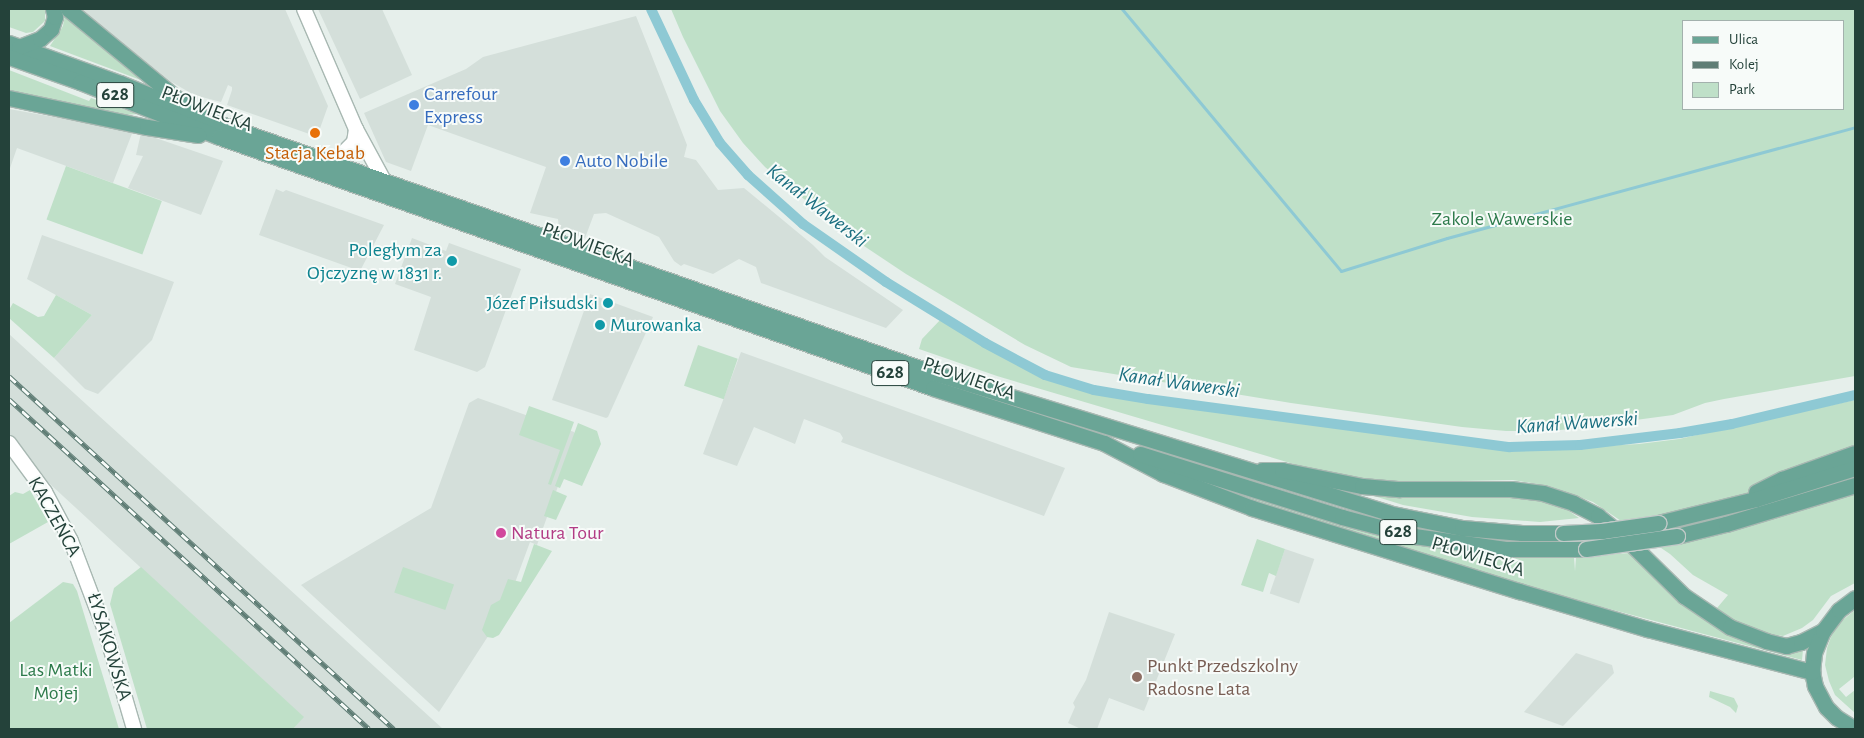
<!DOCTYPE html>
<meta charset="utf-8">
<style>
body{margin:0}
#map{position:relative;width:1864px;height:738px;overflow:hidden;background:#e6efeb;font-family:"Alegreya Sans",sans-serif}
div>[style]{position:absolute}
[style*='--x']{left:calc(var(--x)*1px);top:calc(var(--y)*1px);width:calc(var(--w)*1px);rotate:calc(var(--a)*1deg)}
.built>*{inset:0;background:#d4dfda;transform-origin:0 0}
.green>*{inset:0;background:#bfe0c8;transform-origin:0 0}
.stream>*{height:3px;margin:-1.5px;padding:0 1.5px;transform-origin:1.5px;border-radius:1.5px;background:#8ec9d4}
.canal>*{height:10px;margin:-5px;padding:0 5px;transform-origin:5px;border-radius:5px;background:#8ec9d4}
.roads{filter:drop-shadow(1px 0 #a8b8b2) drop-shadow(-1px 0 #a8b8b2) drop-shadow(0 1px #a8b8b2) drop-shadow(0 -1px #a8b8b2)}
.minor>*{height:14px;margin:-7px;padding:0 7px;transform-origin:7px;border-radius:7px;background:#fff}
.major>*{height:15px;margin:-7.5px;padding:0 7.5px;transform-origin:7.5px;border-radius:7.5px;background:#6aa596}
.rail>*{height:5px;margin-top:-2.5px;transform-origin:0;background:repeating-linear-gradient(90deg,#f7fbf9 0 9px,#5f7d75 0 18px);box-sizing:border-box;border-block:1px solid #5f7d75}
.bridges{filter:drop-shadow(1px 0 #c2cac8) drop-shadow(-1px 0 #c2cac8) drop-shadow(0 1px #c2cac8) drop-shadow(0 -1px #c2cac8)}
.major-bridge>*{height:15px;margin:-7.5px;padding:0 7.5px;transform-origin:7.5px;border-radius:7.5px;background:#6aa596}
.dots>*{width:14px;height:14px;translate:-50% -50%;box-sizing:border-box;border:2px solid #f7fbf9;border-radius:50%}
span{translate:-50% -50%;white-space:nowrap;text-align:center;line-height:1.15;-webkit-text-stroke:4px #f7fbf9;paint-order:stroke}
.shield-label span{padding:1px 4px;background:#f7fbf9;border:1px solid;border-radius:4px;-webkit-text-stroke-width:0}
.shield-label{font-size:19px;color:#24423a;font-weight:700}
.shop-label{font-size:20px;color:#366cbe}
.left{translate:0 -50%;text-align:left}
.street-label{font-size:20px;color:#24423a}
.food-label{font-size:20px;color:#c56008}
.park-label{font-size:20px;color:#2d7a4b}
.culture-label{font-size:20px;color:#0d838f}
.right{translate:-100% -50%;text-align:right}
.hotel-label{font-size:20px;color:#b23c85}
.education-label{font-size:20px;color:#785e54}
.water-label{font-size:21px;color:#1c6f80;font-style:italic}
.frame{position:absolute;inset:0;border:10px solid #24423a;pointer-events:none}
.legend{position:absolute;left:1682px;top:20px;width:162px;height:90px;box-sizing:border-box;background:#f7fbf9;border:1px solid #a3b1ad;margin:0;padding:6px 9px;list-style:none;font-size:15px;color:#24423a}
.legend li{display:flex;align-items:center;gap:10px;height:25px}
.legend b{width:25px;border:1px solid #a3b1ad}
</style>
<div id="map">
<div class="built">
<i style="clip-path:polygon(80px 9px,285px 9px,328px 106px,318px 134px,315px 136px,227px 105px,232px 90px,232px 87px,228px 85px,221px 102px,194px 95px,170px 81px)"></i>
<i style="clip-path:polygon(318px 9px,382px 9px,412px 75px,360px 99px)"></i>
<i style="clip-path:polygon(636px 16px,687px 145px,684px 157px,696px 160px,718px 190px,744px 188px,813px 245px,825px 257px,903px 310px,886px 328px,761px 283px,756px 267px,739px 259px,713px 274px,684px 264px,681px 266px,674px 261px,659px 237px,606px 213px,594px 214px,585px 238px,559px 229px,558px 219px,530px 213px,546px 167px,428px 125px,411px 171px,386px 162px,364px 113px,466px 69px,483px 57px)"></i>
<i style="clip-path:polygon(9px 109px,133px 131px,113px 183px,17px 148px,9px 171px)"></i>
<i style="clip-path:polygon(141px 133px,223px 161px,201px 215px,128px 188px,143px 156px,136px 155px)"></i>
<i style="clip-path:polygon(276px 189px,283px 192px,286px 190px,384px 225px,360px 271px,259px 235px)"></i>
<i style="clip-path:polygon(42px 235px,174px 282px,152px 340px,98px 394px,85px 389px,54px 358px,92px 315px,27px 279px)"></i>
<i style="clip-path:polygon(412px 238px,446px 251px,449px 243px,521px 269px,485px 367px,477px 372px,414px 350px,431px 297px,395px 284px)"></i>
<i style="clip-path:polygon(590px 294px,653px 317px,608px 417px,606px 418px,552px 400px)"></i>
<i style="clip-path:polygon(9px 334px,186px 495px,443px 729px,293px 729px,303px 717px,38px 473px,9px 436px)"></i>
<i style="clip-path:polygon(741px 352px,1065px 468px,1044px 516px,841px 442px,843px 438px,840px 433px,804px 419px,795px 444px,754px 427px,737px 466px,703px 454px)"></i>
<i style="clip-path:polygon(478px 398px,574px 432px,576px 436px,537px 545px,530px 542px,505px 610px,439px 712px,301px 585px,431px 508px,469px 403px)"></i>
<i style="left:1285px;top:549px;width:31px;height:47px;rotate:19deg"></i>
<i style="clip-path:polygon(1109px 612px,1175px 634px,1144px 711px,1109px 698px,1097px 729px,1081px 729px,1068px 723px,1075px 707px,1073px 703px,1086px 680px)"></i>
<i style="clip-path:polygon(1576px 653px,1612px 665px,1614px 673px,1563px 726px,1524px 712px)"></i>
</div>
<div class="green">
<i style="clip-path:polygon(9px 9px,45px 9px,45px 21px,33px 32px,26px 33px,9px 27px)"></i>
<i style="clip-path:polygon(evenodd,671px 9px,1855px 9px,1855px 376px,1724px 399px,1705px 403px,1673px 415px,1553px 431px,1506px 431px,1462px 427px,1291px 403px,1071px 367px,1025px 345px,906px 274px,849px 236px,765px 167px,743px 143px,720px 111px,683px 37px,671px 9px,1683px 21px,1843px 21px,1843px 109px,1683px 109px,1683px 21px)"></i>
<i style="clip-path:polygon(65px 14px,146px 82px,50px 46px,63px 26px)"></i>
<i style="clip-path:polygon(9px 70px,89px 101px,91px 98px,138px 114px,125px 115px,9px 92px)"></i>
<i style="left:66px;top:166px;width:102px;height:57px;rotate:20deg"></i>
<i style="clip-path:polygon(56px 295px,92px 315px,54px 358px,9px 318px,9px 310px,13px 303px,38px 317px,44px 316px)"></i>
<i style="clip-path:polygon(941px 319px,1046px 378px,1096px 393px,1286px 421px,1453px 443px,1528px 450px,1639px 444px,1679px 439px,1855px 400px,1855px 583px,1831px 596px,1813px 620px,1802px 628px,1783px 636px,1768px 634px,1737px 623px,1717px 608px,1728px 595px,1693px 575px,1670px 554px,1593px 502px,1549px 486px,1513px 480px,1407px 482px,1351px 478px,1307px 468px,997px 376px,919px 349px,922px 339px)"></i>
<i style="left:698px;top:345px;width:42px;height:43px;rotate:19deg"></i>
<i style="clip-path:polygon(529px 406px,574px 422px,551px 485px,548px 484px,560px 450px,519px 435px)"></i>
<i style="clip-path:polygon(578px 423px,597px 431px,601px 444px,582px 486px,564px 479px,560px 488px,555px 486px)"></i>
<i style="clip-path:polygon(1199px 480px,1384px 536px,1450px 551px,1500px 556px,1574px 557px,1575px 571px,1576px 557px,1630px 553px,1683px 603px,1710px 622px,1728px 632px,1787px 653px,1803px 650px,1802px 660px,1553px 594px,1266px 506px)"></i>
<i style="clip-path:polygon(30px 490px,48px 522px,9px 544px,9px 496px,15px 492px,23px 494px)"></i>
<i style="clip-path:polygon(553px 490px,567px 496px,556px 520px,544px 516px)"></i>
<i style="clip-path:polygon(1371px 495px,1404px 497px,1497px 495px,1534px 499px,1563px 507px,1579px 518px,1540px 522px,1472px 517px,1403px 505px)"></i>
<i style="clip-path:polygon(1257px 539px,1285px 549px,1276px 576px,1269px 573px,1263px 592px,1241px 585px)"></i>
<i style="clip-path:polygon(534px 544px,552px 551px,499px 635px,493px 638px,487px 637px,482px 630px,491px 605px,500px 600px,508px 579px,521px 582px)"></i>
<i style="clip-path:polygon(141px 567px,304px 717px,293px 729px,147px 729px,110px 604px,114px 588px)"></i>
<i style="left:403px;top:567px;width:54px;height:27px;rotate:19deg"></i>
<i style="clip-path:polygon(63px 582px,73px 584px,77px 591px,119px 729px,9px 729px,9px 623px)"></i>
<i style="clip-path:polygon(1855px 610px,1854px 677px,1839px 689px,1846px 697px,1855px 690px,1855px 713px,1835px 695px,1829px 681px,1825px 665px,1827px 648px,1832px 634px,1843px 620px)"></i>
<i style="clip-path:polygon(1710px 691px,1734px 698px,1738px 706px,1736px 713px,1730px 707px,1709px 697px)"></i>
</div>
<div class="stream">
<i style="--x:1122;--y:9;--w:341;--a:50.1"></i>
<i style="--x:1341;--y:271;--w:111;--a:-17.3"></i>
<i style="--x:1447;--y:238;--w:423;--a:-15.2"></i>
</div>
<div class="canal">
<i style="--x:651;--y:9;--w:101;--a:64.7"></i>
<i style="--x:694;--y:100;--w:50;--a:58.8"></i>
<i style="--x:720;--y:143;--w:43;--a:48.8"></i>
<i style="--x:748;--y:175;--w:74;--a:41.7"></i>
<i style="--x:803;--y:224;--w:101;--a:34.9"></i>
<i style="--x:886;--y:282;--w:116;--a:31.6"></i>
<i style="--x:985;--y:343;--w:68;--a:28.1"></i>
<i style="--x:1045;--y:375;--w:51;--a:17"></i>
<i style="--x:1094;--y:390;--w:55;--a:9.5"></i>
<i style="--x:1148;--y:399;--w:365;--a:7.6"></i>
<i style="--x:1510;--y:447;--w:70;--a:-1.6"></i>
<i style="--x:1580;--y:445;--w:101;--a:-6.8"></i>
<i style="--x:1680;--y:433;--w:53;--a:-9.8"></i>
<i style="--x:1732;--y:424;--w:126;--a:-13.3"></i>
</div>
<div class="roads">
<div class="minor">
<i style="--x:304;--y:9;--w:131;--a:66.6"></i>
<i style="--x:356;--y:129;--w:57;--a:61.6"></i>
<i style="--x:334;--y:162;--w:28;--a:-45"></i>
<i style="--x:354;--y:142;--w:13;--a:-81"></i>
<i style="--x:9;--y:443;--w:61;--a:53.7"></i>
<i style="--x:45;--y:492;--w:55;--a:62"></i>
<i style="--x:71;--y:541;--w:98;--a:69.2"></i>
<i style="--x:106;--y:633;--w:100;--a:73.7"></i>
</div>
<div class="major">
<i style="--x:68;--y:9;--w:153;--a:39.4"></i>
<i style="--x:9;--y:43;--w:118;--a:19.8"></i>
<i style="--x:120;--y:83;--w:106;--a:22.2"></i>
<i style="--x:218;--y:123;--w:755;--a:19.25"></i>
<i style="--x:931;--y:372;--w:478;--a:17.1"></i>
<i style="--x:1388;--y:513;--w:76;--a:11.5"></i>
<i style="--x:1462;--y:528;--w:60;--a:4.8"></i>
<i style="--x:1522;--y:533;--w:41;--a:0"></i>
<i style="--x:19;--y:47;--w:22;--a:-21"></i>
<i style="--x:40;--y:39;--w:15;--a:-42"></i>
<i style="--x:51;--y:29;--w:13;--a:-72"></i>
<i style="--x:55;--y:17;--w:8;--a:-104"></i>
<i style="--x:9;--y:57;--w:75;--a:19.4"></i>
<i style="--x:80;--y:82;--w:149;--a:21.6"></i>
<i style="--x:219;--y:137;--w:757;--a:19.37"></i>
<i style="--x:933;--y:388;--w:180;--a:17.8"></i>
<i style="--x:1104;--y:443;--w:67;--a:27.7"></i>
<i style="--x:1163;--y:474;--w:95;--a:20.9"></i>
<i style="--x:1252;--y:508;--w:280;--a:17.3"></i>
<i style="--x:1519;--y:591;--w:134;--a:16.5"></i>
<i style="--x:1647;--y:629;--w:171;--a:14.6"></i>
<i style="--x:9;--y:98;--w:141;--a:11.9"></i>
<i style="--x:147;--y:127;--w:52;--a:8.9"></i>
<i style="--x:1140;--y:454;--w:212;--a:17.3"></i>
<i style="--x:1342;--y:517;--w:74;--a:14.8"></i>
<i style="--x:1414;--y:536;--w:94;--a:8"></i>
<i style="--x:1507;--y:549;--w:79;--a:0"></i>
<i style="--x:1262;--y:470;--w:20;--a:0"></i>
<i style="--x:1282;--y:470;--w:82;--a:11.3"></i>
<i style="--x:1362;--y:486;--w:38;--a:5"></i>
<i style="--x:1400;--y:489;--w:111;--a:0"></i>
<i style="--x:1511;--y:489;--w:32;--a:7"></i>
<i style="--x:1543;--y:493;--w:32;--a:18"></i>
<i style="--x:1573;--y:503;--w:28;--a:27"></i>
<i style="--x:1598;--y:516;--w:32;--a:39"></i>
<i style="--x:1623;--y:536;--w:86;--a:44.5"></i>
<i style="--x:1684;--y:596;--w:55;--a:34"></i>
<i style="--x:1730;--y:627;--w:39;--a:21"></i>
<i style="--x:1766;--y:641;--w:21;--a:14"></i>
<i style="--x:1786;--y:646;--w:16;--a:-15"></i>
<i style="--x:1801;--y:642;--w:25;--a:-27"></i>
<i style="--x:1756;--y:492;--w:29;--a:-27"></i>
<i style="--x:1782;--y:479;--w:77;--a:-19.6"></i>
<i style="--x:1658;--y:523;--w:101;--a:-13.8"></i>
<i style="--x:1756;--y:499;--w:104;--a:-17.4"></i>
<i style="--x:1677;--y:536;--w:50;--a:-13.8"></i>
<i style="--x:1726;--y:524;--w:135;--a:-16.8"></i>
<i style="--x:1855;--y:729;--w:22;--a:-148"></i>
<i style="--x:1836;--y:717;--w:14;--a:-135"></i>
<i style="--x:1826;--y:707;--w:24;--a:-118"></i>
<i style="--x:1815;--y:686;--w:14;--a:-102"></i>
<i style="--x:1812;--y:672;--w:19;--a:-84"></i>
<i style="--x:1814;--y:653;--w:24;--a:-68"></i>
<i style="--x:1823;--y:631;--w:26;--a:-53"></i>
<i style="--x:1839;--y:610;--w:20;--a:-37"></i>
</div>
</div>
<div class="rail">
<i style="--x:9;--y:376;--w:522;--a:42.52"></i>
<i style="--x:9;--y:399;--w:488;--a:42.5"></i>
</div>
<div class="bridges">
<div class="major-bridge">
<i style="--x:1563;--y:533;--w:39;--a:-3"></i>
<i style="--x:1602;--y:531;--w:57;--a:-8.1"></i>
<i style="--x:1586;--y:549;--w:92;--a:-8.1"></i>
</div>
</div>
<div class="dots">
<i style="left:414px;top:105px;background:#3f7fe0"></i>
<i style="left:315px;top:133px;background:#e8710a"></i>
<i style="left:565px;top:161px;background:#3f7fe0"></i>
<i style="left:452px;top:261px;background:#0f9aa8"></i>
<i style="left:608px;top:303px;background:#0f9aa8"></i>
<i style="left:600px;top:325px;background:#0f9aa8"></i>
<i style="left:501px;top:533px;background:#d1479c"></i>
<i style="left:1137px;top:677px;background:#8d6e63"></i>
</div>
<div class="shield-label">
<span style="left:115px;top:95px">628</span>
<span style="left:890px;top:373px">628</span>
<span style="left:1398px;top:532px">628</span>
</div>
<div class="shop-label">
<span class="left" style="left:424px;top:106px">Carrefour<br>Express</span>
<span class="left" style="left:575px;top:161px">Auto Nobile</span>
</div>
<div class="street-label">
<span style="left:207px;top:109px;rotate:21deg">PŁOWIECKA</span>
<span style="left:588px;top:245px;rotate:20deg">PŁOWIECKA</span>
<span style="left:969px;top:379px;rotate:19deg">PŁOWIECKA</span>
<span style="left:54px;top:517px;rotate:61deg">KACZEŃCA</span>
<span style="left:1478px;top:557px;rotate:17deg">PŁOWIECKA</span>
<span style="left:109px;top:647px;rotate:73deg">ŁYSAKOWSKA</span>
</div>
<div class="food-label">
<span style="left:315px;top:153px">Stacja Kebab</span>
</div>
<div class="park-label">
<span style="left:1502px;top:219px">Zakole Wawerskie</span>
<span style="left:56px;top:682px">Las Matki<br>Mojej</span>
</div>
<div class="culture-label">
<span class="right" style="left:442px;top:262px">Poległym za<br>Ojczyznę w 1831 r.</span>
<span class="right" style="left:598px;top:303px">Józef Piłsudski</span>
<span class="left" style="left:610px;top:325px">Murowanka</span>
</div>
<div class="hotel-label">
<span class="left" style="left:511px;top:533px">Natura Tour</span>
</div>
<div class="education-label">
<span class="left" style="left:1147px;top:678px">Punkt Przedszkolny<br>Radosne Lata</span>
</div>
<div class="water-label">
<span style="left:817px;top:206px;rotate:38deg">Kanał Wawerski</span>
<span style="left:1179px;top:383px;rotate:8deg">Kanał Wawerski</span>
<span style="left:1577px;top:423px;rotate:-4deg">Kanał Wawerski</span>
</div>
<div class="frame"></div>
<ul class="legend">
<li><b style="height:6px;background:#6aa596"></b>Ulica</li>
<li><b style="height:6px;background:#5f7d75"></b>Kolej</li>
<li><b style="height:14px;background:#bfe0c8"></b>Park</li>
</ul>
</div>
